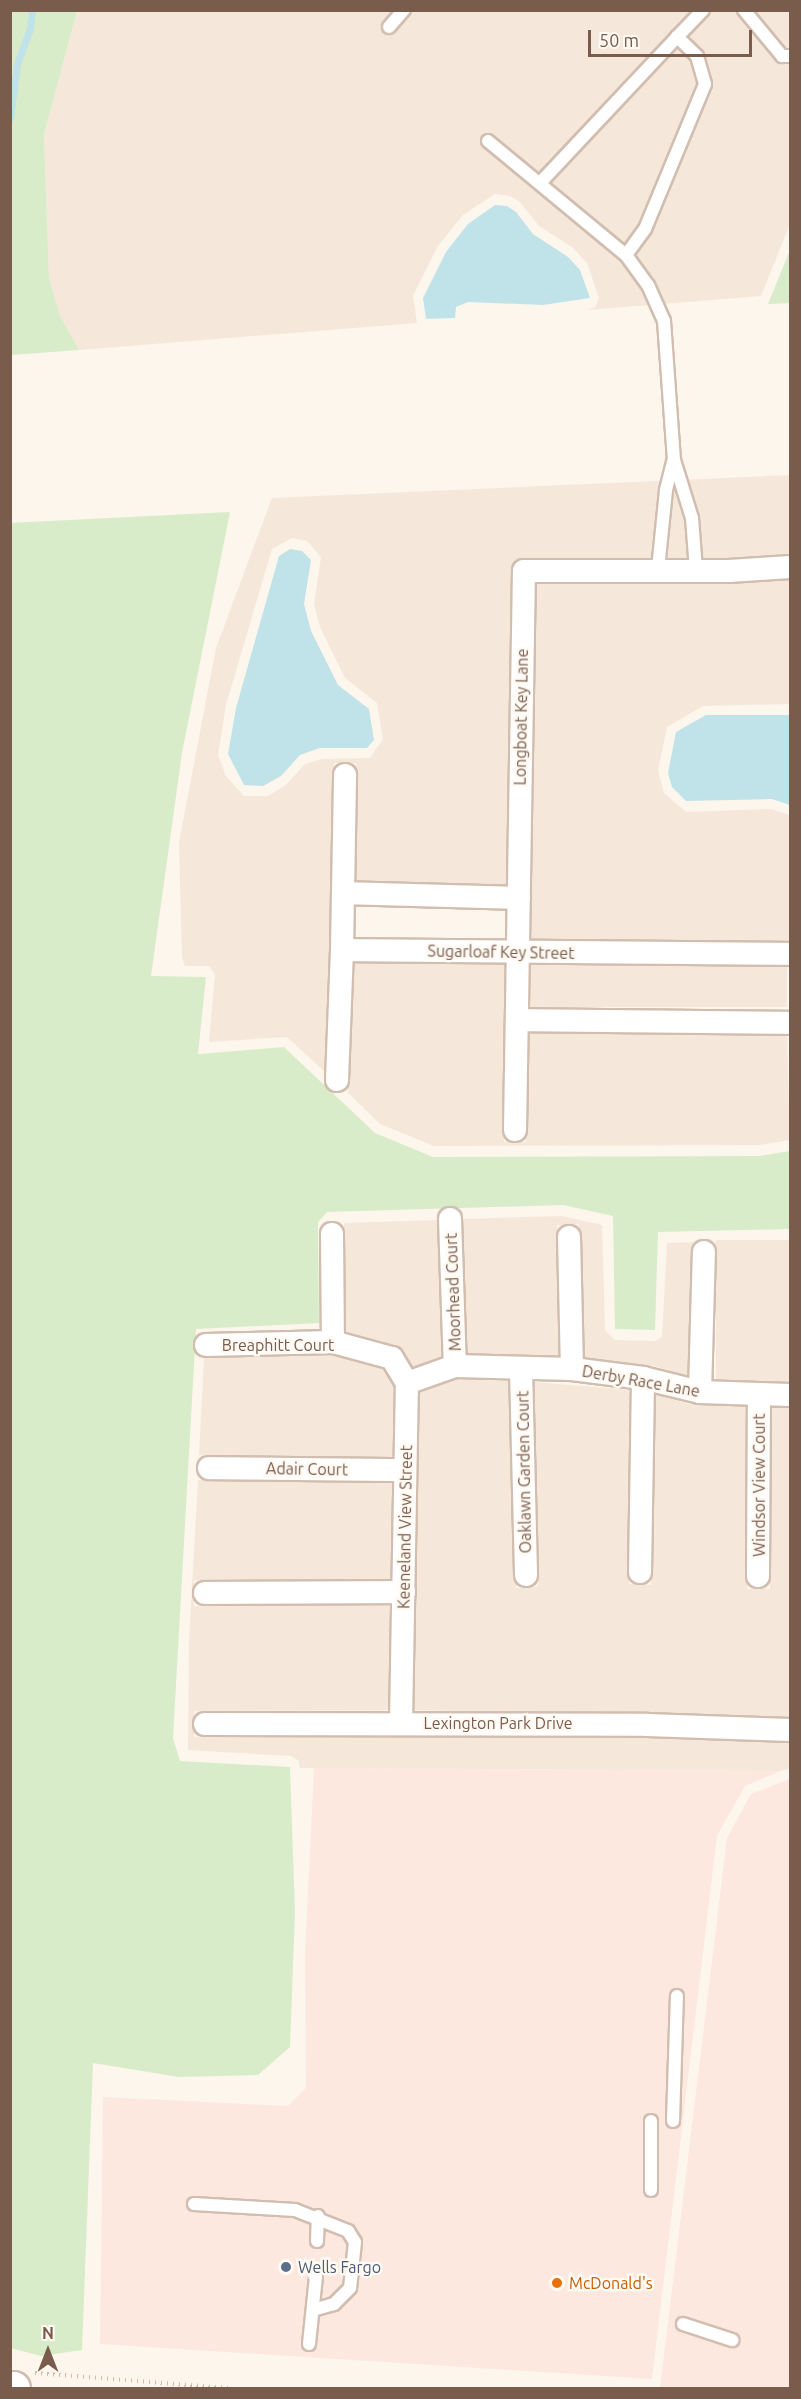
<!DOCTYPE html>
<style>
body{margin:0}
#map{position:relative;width:801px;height:2399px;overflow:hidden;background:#fdf6ec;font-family:Ubuntu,sans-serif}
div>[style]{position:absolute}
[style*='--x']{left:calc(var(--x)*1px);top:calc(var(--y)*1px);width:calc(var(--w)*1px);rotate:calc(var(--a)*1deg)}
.residential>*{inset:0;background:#f5e8da;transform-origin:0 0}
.commercial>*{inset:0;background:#fde8e0}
.green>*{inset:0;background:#d8ecc9}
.water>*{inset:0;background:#bfe3e8}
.stream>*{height:7px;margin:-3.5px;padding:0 3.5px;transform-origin:3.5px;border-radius:3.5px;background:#bfe3e8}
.path>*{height:4px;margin-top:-2px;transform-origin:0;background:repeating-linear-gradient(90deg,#d9b8a5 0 1.5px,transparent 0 6px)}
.roads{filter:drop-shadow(2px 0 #d1beb0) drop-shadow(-2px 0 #d1beb0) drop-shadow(0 2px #d1beb0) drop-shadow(0 -2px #d1beb0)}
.service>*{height:12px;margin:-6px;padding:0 6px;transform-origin:6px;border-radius:6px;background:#fff}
.minor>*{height:22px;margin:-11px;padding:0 11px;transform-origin:11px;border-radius:11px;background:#fff}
.secondary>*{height:33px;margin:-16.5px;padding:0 16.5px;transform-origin:16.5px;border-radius:16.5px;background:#fff}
.dots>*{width:16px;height:16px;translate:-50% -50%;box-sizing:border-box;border:3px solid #fffaf3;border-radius:50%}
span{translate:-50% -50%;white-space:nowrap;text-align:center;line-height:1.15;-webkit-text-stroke:5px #fffaf3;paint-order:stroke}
.street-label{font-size:16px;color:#7a5c4d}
.service-label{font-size:16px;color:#4e5e75}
.left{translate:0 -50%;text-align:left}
.food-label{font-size:16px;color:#c56008}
.frame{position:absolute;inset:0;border:12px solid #7a5c4d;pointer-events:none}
.north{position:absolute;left:18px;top:2321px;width:60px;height:60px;-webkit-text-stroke:4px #fffaf3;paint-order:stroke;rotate:0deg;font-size:16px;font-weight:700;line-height:24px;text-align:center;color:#7a5c4d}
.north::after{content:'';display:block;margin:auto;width:21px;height:27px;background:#7a5c4d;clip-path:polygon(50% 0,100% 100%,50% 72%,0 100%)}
.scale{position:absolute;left:588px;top:30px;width:164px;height:27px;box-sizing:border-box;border:3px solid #7a5c4d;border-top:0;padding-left:8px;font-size:18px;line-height:21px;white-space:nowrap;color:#7a5c4d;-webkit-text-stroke:4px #fffaf3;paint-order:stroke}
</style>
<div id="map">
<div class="residential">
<i style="clip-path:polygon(77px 11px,790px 11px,790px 224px,761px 296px,588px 310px,595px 307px,599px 298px,587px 263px,572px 247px,539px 226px,520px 202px,510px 196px,495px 194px,463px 215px,438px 246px,413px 296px,417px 323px,79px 350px,60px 317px,49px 278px,44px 135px)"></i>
<i style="clip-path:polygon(evenodd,790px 475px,790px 554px,729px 558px,525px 558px,514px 570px,508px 885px,355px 881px,356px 763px,334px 763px,326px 1073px,287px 1037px,209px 1042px,215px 974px,209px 966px,185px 966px,182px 958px,179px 842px,216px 648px,272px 498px,790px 475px,292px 538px,307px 541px,321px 557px,314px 604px,320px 627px,345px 678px,377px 703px,383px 739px,370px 758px,322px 759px,305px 764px,286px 785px,268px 796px,244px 796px,226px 776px,218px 755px,226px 705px,272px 549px,292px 538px)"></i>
<i style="clip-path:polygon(790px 579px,790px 704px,703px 706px,667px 727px,658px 771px,664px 793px,686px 812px,771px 809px,790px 815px,790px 942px,530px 939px,535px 583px,729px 584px)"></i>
<i style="clip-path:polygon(353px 963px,506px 964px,504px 1142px,526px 1142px,528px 1033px,787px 1036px,790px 1140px,759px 1145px,434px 1146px,380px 1124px,348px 1093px)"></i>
<i style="left:529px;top:965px;width:258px;height:42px"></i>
<i style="clip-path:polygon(562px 1216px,602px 1225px,605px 1330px,615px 1340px,655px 1341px,662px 1337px,667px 1243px,693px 1242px,689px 1377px,655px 1366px,583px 1358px,579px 1224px,557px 1225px,560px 1356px,466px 1354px,462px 1219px)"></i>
<i style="clip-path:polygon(439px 1220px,444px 1357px,411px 1368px,395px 1346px,344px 1332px,344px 1223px)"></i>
<i style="left:790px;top:1240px;width:142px;height:74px;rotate:90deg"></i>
<i style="clip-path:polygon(332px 1355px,385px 1370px,395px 1387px,395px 1458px,199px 1455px,204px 1358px)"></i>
<i style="clip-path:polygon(457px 1379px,511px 1381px,516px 1588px,538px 1587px,533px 1382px,632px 1390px,629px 1584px,651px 1585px,654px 1394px,689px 1404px,747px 1406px,747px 1589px,770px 1589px,770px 1407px,790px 1408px,790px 1718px,413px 1710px,418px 1392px)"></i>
<i style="clip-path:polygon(198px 1480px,394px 1483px,393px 1579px,194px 1580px,194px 1606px,393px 1605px,390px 1710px,194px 1711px,194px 1737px,647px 1737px,790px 1743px,790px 1768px,781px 1771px,300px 1768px,298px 1760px,290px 1756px,188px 1750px,189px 1639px)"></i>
</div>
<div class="commercial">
<i style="clip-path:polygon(314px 1768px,781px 1771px,745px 1786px,717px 1836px,652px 2379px,100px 2344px,103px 2097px,288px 2106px,306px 2088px,305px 1954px)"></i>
<i style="clip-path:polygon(790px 1779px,790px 2388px,660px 2388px,727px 1838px,751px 1794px)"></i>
</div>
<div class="green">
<i style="clip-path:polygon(11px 10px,77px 11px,44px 135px,49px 278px,60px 316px,79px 350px,11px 355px)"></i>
<i style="clip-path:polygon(790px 250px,790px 303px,768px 304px)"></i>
<i style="clip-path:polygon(230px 512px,182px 753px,151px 976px,206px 977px,198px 1054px,284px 1047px,375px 1133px,433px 1157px,759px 1156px,790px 1151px,790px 1229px,658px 1232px,655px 1330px,615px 1329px,613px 1216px,563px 1205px,327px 1212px,318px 1222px,319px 1323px,196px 1329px,173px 1738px,180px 1761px,290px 1767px,295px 1912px,290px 2047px,258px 2075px,179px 2077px,93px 2063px,82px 2350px,41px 2356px,10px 2348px,10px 523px)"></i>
</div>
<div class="water">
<i style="clip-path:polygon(495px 205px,507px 206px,516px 212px,533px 234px,568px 257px,580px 270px,590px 298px,543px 305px,468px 302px,456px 307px,455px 318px,426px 319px,423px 298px,446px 252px,468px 224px)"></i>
<i style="clip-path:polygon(290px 549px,302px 551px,311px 560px,304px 604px,311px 631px,338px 685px,369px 709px,374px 740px,367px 748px,320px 748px,300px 755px,281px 776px,263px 786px,244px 785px,228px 754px,236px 708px,279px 556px)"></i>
<i style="clip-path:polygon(706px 715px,790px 715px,790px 805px,772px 799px,686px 801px,672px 787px,668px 773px,676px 732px)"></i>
</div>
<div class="stream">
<i style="--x:10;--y:118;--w:54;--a:-82.6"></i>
<i style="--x:17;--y:64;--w:37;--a:-70"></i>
<i style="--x:30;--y:29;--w:19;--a:-84"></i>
</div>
<div class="path">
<i style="--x:35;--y:2373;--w:194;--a:4.4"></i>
</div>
<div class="roads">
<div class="service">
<i style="--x:744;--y:10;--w:60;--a:50.4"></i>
<i style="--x:782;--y:56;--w:8;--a:0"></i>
<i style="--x:389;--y:27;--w:23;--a:-49"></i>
<i style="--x:677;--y:37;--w:37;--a:-46"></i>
<i style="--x:488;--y:141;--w:179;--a:39.6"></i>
<i style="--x:626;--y:255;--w:32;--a:-54"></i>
<i style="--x:645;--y:229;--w:157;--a:-67.5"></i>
<i style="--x:705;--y:84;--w:29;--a:-106"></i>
<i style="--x:697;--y:56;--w:28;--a:-136"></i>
<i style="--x:677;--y:37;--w:200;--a:133.2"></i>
<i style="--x:626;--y:255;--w:37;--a:54"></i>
<i style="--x:648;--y:285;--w:39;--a:66"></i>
<i style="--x:664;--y:321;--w:139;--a:85.9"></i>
<i style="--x:674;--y:460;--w:61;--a:72.8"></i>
<i style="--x:692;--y:518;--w:52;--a:85.6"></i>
<i style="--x:658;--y:569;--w:79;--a:-84.2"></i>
<i style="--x:666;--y:490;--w:30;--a:-76"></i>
<i style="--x:651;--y:2121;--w:69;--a:90"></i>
<i style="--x:673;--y:2121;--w:125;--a:-88.2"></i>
<i style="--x:194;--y:2204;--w:101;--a:3.4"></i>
<i style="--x:295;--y:2210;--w:57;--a:21.6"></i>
<i style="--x:348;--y:2231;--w:13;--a:58"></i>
<i style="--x:355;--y:2242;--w:46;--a:96.2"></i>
<i style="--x:350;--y:2288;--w:23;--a:135"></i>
<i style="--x:334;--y:2304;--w:22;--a:164"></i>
<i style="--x:317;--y:2241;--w:25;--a:-88"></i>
<i style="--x:683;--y:2324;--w:52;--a:18.1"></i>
<i style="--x:309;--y:2344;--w:68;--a:-84.1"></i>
</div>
<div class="minor">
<i style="--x:343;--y:893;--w:176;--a:1.6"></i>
<i style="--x:342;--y:950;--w:175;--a:-89"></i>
<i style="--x:517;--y:1020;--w:273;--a:0.6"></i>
<i style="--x:337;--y:1080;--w:130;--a:-87.8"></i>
<i style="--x:342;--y:950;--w:448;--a:0.5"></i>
<i style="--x:515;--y:1130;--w:559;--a:-89.08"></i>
<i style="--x:524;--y:571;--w:205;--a:0"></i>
<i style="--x:729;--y:571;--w:61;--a:-3.8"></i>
<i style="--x:450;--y:1219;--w:147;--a:88.1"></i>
<i style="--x:332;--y:1234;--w:108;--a:89.5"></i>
<i style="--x:569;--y:1237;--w:132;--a:88.7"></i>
<i style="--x:206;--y:1345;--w:127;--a:-1.4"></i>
<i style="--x:333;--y:1342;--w:61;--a:15.2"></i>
<i style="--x:392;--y:1358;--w:29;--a:59"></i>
<i style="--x:521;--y:1369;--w:206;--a:88.6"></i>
<i style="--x:700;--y:1392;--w:140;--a:-88.4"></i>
<i style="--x:209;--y:1468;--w:196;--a:0.6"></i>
<i style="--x:640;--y:1572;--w:194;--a:-89.1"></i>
<i style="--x:758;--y:1576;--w:182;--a:-89.7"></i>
<i style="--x:205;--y:1593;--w:199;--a:-0.3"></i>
<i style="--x:401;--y:1723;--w:340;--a:-89"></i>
<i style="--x:407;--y:1383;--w:51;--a:-19.5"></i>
<i style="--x:455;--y:1366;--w:117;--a:1.5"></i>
<i style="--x:572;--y:1369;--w:72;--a:7.2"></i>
<i style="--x:643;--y:1378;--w:59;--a:13.8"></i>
<i style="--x:700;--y:1392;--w:90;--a:1.9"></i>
<i style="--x:205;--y:1724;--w:442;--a:0.1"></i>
<i style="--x:647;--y:1725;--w:143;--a:2"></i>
</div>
<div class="secondary">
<i style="--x:10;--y:2388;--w:3;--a:0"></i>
</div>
</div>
<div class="dots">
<i style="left:286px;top:2267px;background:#5c6f8a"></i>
<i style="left:557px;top:2283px;background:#e8710a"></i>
</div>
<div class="street-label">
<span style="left:521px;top:717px;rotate:-89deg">Longboat Key Lane</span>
<span style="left:501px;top:952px;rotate:1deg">Sugarloaf Key Street</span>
<span style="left:453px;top:1292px;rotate:-92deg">Moorhead Court</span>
<span style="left:278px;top:1345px">Breaphitt Court</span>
<span style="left:641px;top:1381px;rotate:10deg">Derby Race Lane</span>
<span style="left:307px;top:1469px;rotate:1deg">Adair Court</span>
<span style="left:524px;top:1472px;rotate:-91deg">Oaklawn Garden Court</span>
<span style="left:759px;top:1485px;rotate:-90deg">Windsor View Court</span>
<span style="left:405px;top:1527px;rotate:-89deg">Keeneland View Street</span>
<span style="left:498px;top:1723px">Lexington Park Drive</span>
</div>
<div class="service-label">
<span class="left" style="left:298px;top:2267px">Wells Fargo</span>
</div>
<div class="food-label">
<span class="left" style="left:569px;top:2283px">McDonald's</span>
</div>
<div class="frame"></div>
<div class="north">N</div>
<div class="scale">50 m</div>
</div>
